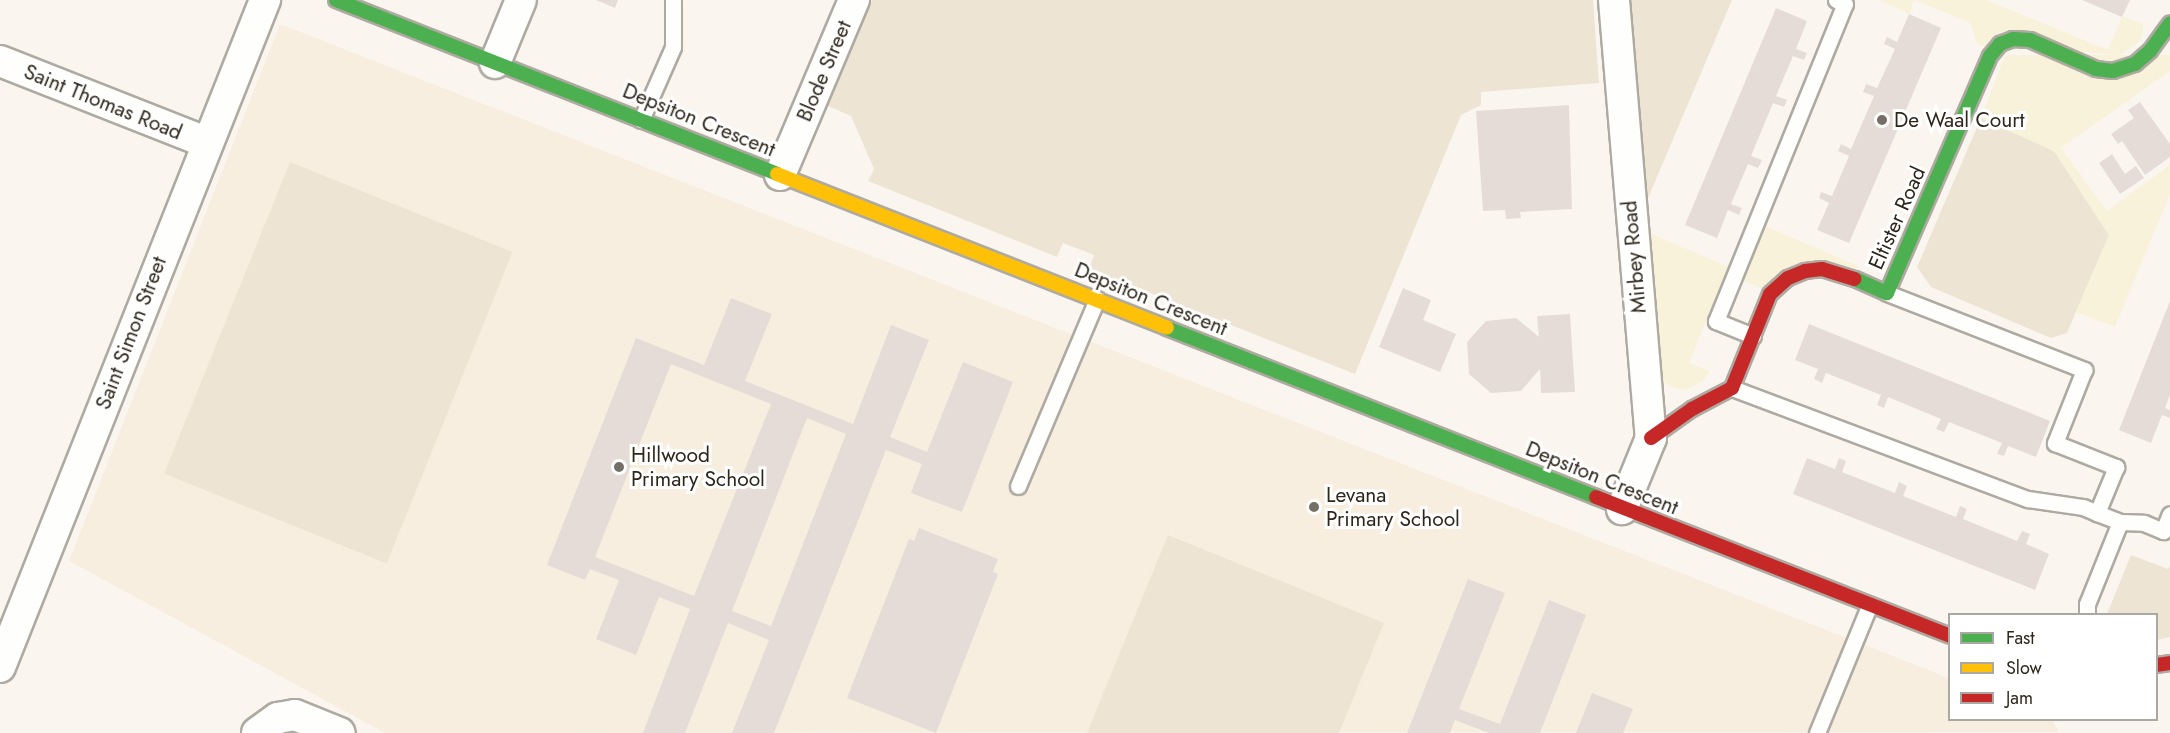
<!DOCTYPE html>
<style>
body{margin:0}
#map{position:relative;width:2170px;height:733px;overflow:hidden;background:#faf6ef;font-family:Jost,sans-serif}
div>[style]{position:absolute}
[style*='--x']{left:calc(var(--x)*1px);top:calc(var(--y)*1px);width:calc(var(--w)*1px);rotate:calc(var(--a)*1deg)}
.built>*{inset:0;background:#f7eedf}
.green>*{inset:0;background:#eee4d4;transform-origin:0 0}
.sand>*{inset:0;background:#f9f2da}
.building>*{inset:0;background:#e6dcd7}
.roads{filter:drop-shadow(2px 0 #aeaaa1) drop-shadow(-2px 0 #aeaaa1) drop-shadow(0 2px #aeaaa1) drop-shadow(0 -2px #aeaaa1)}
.lane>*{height:15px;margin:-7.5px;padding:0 7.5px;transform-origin:7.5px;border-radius:7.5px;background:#fefefd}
.street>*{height:30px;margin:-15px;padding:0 15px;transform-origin:15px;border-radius:15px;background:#fefefd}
.fast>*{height:14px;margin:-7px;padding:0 7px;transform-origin:7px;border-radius:7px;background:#4caf50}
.slow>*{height:14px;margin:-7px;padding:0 7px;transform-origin:7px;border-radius:7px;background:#ffc107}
.jam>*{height:14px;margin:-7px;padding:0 7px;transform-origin:7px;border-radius:7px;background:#c62828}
.dots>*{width:16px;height:16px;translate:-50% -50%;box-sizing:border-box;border:3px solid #fff;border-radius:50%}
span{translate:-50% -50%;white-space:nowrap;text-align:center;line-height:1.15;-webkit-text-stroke:6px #fff;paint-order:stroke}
.street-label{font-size:21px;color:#2d261b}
.poi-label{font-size:21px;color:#2d261b}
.left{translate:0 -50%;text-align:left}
.legend{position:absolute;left:1948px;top:613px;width:210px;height:108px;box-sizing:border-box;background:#fff;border:2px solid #aba8a4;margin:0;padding:8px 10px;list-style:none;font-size:18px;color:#2d261b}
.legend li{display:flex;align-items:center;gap:12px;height:30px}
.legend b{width:30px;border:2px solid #aba8a4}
</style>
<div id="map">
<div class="built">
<i style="clip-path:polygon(280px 24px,1949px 678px,1950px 720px,2053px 720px,2059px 732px,385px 733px,69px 561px)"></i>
</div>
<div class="green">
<i style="clip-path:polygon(872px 0,1593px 0,1599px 83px,1481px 92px,1481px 105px,1461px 115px,1355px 374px,1089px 269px,1094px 255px,1063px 243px,1057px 257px,868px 181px,874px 169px,851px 116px,828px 106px)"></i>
<i style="clip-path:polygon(1626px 0,1732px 0,1646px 203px)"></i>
<i style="clip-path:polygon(1981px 118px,2054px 151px,2109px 235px,2067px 333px,2051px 338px,1931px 287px,1917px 267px)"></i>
<i style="left:290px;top:162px;width:240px;height:336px;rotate:22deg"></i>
<i style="clip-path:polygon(1168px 535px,1384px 623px,1339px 733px,1087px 733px)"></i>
<i style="clip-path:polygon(2131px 555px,2168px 569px,2170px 565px,2170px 637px,2157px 640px,2156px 614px,2107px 614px)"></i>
</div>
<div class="sand">
<i style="clip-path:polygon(1880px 0,1914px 0,1909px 14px)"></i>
<i style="clip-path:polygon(1915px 0,1987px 0,2108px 50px,2122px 17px,2143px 23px,2143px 33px,2139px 42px,2119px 55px,1982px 46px,1977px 43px,1970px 23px)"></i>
<i style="clip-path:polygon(2005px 55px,2170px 55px,2170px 71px,2061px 148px,2107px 211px,2170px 165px,2170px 194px,2115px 327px,2076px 312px,2109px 235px,2054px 151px,1981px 118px)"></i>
<i style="clip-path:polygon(1749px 219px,1861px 267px,1761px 288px,1725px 273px,1689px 363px,1710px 371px,1703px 381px,1690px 388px,1682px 390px,1667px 385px,1654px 366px,1649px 233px,1729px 267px)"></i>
</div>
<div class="building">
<i style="clip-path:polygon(596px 0,618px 0,615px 8px)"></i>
<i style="clip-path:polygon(2082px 0,2130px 0,2122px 17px)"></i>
<i style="clip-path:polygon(1776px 8px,1807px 21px,1796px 49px,1807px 53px,1804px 60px,1793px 56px,1776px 96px,1787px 100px,1784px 107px,1773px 103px,1751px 156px,1762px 160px,1758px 168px,1748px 164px,1731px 204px,1742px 208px,1739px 215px,1728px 210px,1717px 238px,1685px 225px)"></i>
<i style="clip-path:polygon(1909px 14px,1941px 28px,1849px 243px,1817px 230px,1829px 203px,1819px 198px,1821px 192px,1832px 196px,1849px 156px,1838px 151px,1841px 144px,1851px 149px,1874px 96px,1863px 92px,1866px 84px,1877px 88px,1895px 49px,1884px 44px,1887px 37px,1897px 42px)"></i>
<i style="clip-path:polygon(2140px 102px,2170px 144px,2170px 157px,2145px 175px,2122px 141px,2118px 144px,2111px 134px,2134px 118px,2128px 110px)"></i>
<i style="clip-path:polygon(1569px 105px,1572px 209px,1520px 212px,1521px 218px,1506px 219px,1505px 210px,1483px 211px,1476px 111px)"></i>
<i style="clip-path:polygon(2112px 154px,2125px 174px,2136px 166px,2144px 178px,2120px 194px,2099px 163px)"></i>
<i style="clip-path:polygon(1403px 288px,1431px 300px,1423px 320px,1456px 334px,1440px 372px,1379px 347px)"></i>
<i style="clip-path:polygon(evenodd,731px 298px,772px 314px,745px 381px,853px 424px,891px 325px,929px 340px,890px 437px,927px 452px,963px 362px,1013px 382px,962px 512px,911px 493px,922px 464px,886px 450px,774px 733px,732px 733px,769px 640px,728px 623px,685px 733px,643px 733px,690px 609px,659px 597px,636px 655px,596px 639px,619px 580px,590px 569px,585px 580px,547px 565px,636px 338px,704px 365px,731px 298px,671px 364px,771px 404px,694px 596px,595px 557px,671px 364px,731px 298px,807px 418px,846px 434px,771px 626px,732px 611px,807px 418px)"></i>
<i style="clip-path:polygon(2170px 301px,2170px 395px,2165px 408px,2170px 410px,2170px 418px,2162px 415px,2151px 443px,2119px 430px)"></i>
<i style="clip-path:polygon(1570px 314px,1575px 392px,1541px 393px,1540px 369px,1521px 391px,1491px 393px,1469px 374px,1467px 342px,1486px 321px,1516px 318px,1539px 337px,1537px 316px)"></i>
<i style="clip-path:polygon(1809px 324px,2050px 421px,2036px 457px,2008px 446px,2004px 456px,1997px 454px,2002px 443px,1949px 422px,1944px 432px,1936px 429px,1941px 419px,1888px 397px,1884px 408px,1877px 405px,1881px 395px,1826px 373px,1822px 383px,1814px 379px,1818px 369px,1795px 360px)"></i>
<i style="clip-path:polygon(1807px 458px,1835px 469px,1839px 458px,1846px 461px,1842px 472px,1895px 493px,1899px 482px,1907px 486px,1903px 496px,1956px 517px,1960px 506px,1967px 509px,1963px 519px,2017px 541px,2022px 531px,2030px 534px,2026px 544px,2049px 554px,2035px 590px,1793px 494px)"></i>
<i style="clip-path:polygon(919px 528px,998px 559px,993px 572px,998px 574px,936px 733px,847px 698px,909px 539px,914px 541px)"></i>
<i style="clip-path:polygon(1468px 579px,1505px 593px,1459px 709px,1500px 724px,1549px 600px,1586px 615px,1540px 733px,1489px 733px,1455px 720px,1450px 733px,1407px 733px)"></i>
<i style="clip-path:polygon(1592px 693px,1633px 709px,1623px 733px,1576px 733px)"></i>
</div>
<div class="roads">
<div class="lane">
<i style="--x:641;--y:120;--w:80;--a:-66.3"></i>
<i style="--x:673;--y:47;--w:47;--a:-90"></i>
<i style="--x:1887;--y:293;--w:212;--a:21.3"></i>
<i style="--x:2084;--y:370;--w:79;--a:111.7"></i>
<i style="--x:2055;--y:443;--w:66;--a:21.5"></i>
<i style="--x:2116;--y:467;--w:50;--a:112.4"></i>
<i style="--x:2097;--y:513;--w:25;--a:21"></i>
<i style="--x:2120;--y:522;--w:88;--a:111.9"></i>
<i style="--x:2087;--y:604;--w:10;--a:90"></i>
<i style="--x:1753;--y:336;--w:40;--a:-158"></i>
<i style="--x:1716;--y:321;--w:342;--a:-67.9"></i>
<i style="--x:1845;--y:4;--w:10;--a:-156"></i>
<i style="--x:1732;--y:388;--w:316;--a:20.6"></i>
<i style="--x:2028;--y:499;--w:56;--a:8.3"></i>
<i style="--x:2083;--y:507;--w:15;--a:23"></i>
<i style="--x:1018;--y:486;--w:203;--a:-67.1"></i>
<i style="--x:2120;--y:522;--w:24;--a:2"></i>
<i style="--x:2144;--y:523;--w:21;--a:23"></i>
<i style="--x:2163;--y:531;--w:18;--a:-68"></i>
<i style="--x:1817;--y:733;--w:137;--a:-67.7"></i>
</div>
<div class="street">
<i style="--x:1614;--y:0;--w:440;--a:85.2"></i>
<i style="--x:1651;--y:438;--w:77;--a:112.2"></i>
<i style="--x:0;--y:61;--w:221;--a:21.5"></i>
<i style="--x:495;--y:63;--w:68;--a:-67.6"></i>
<i style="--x:780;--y:175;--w:190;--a:-67.1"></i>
<i style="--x:0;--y:667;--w:718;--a:-68.33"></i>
<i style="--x:257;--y:733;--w:26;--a:-36"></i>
<i style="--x:278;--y:718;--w:17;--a:-10"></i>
<i style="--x:295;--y:715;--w:48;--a:21.8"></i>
</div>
<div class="fast">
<i style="--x:336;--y:0;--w:474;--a:21.5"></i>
<i style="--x:1855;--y:279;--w:35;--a:24"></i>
<i style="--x:1887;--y:293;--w:258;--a:-66.5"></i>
<i style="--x:1990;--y:56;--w:16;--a:-50"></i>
<i style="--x:2000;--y:44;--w:14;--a:-21"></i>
<i style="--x:2013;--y:39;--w:17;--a:3"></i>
<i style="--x:2030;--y:40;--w:72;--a:23.7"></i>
<i style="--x:2096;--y:69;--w:17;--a:7"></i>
<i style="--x:2113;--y:71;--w:23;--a:-18"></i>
<i style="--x:2135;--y:64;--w:20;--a:-41"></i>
<i style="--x:2150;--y:51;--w:34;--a:-54"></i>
<i style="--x:1167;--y:328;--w:461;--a:21.5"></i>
</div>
<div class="slow">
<i style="--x:777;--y:174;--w:419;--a:21.5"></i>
</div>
<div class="jam">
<i style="--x:1651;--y:438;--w:50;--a:-35.3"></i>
<i style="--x:1692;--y:409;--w:45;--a:-27.7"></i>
<i style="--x:1732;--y:388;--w:101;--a:-68"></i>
<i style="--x:1770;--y:294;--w:24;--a:-42"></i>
<i style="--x:1788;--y:278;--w:18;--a:-22"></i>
<i style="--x:1805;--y:271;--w:17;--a:-7"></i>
<i style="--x:1822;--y:269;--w:34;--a:17"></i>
<i style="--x:1596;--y:497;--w:380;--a:21.4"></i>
<i style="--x:2156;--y:665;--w:14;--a:-8"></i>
</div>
</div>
<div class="dots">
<i style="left:1882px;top:120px;background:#756f65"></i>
<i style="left:619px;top:467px;background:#756f65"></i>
<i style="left:1314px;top:507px;background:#756f65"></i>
</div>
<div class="street-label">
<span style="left:824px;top:71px;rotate:-67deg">Blode Street</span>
<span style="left:103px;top:102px;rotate:22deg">Saint Thomas Road</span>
<span style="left:699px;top:120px;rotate:22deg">Depsiton Crescent</span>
<span style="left:1897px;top:218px;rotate:-66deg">Eltister Road</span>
<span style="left:1634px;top:257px;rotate:-95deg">Mirbey Road</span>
<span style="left:1151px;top:299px;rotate:22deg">Depsiton Crescent</span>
<span style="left:131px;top:333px;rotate:-69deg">Saint Simon Street</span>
<span style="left:1602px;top:478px;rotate:22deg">Depsiton Crescent</span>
</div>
<div class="poi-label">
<span class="left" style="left:1894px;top:120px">De Waal Court</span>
<span class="left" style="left:631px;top:467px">Hillwood<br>Primary School</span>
<span class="left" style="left:1326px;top:507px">Levana<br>Primary School</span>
</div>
<ul class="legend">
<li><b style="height:8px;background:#4caf50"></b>Fast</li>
<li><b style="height:8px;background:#ffc107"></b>Slow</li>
<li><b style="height:8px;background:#c62828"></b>Jam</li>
</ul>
</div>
